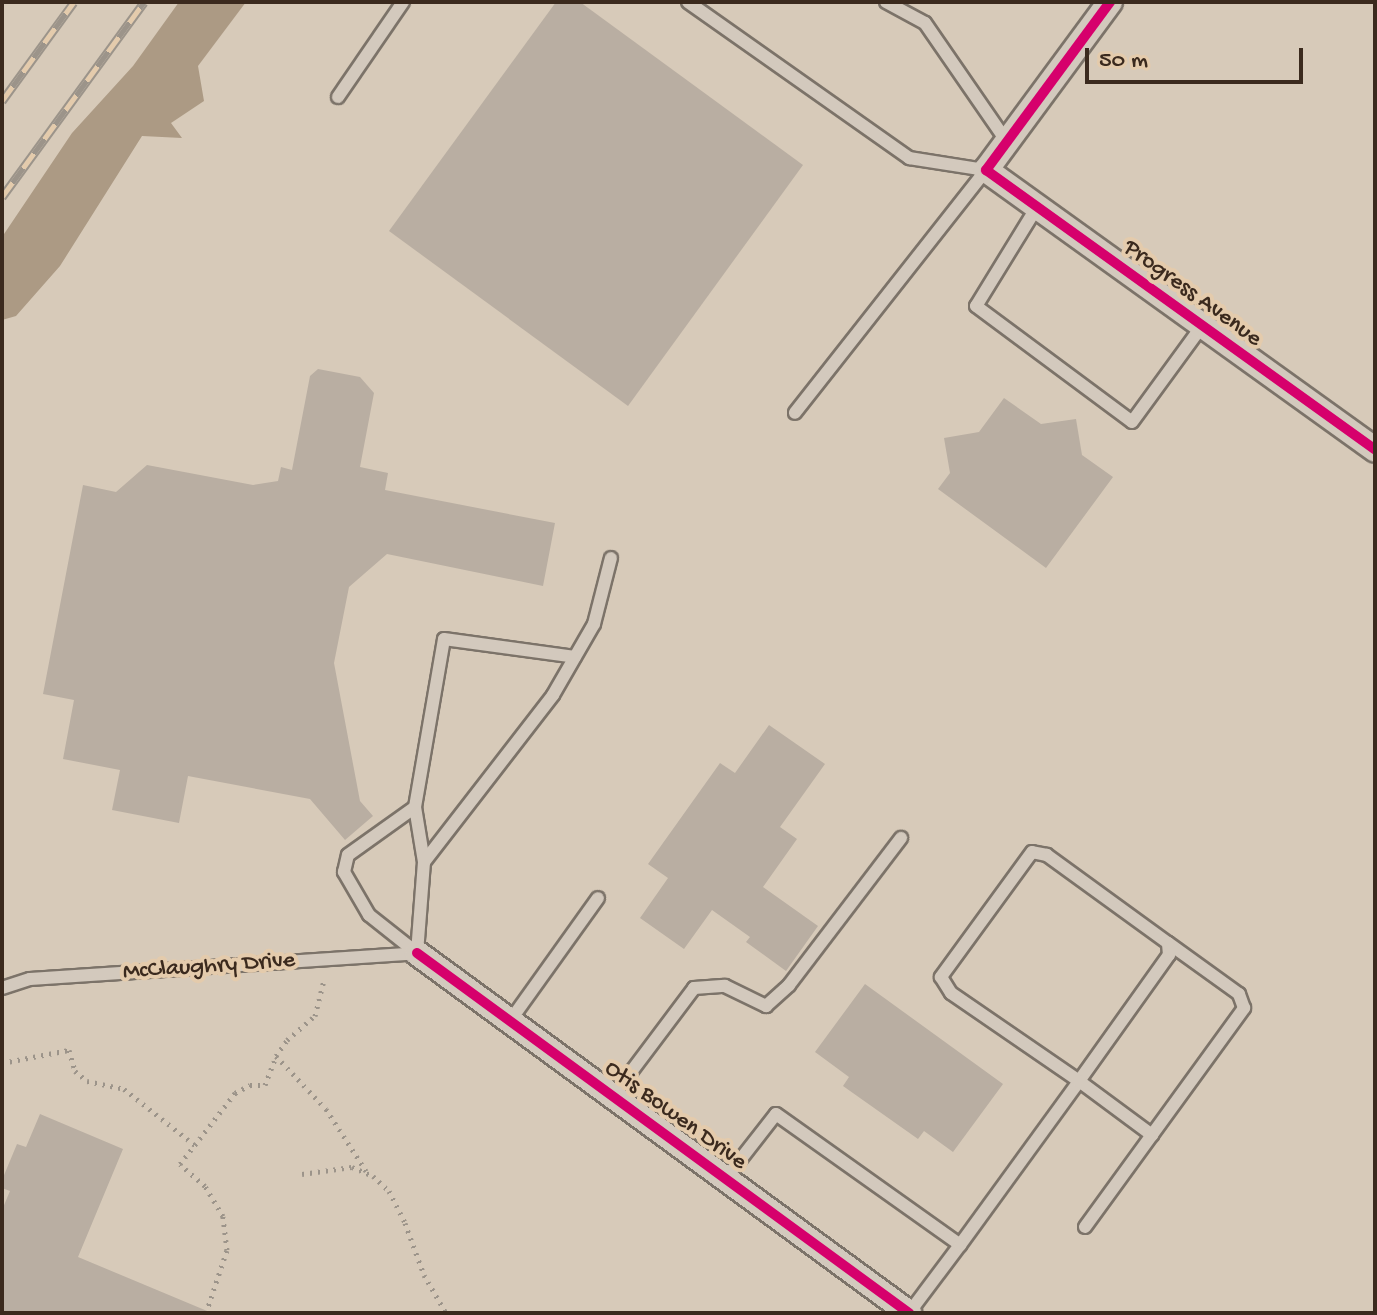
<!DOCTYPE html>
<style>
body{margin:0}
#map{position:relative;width:1377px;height:1315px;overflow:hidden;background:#d7cab9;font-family:"Gochi Hand",sans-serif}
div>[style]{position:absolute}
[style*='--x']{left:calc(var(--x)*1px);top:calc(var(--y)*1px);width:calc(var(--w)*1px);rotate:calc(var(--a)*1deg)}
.water>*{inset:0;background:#ac9a84}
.building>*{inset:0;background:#b9aea2}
.path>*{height:5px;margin-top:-2.5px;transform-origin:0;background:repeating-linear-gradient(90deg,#9c948a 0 2px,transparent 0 8px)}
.roads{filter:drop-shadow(2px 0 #7c7369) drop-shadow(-2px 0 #7c7369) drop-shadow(0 2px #7c7369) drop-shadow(0 -2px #7c7369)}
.lane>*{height:12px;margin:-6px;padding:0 6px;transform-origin:6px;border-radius:6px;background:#d3c9bd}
.street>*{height:24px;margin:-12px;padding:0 12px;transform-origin:12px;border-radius:12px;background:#d3c9bd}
.rail>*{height:9px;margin-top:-4.5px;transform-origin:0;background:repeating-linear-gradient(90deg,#e4cbac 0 18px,#9c948a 0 36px);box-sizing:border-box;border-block:2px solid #9c948a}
.cycleway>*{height:10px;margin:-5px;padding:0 5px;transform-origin:5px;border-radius:5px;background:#d6006c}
span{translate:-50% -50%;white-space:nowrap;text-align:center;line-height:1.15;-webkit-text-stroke:8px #e4cbac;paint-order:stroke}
.street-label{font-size:24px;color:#3b2a1e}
.frame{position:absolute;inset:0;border:4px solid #3b2a1e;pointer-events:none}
.scale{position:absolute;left:1085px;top:48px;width:218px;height:36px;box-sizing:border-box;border:4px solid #3b2a1e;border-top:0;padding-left:10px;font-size:24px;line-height:28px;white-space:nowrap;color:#3b2a1e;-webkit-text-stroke:6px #e4cbac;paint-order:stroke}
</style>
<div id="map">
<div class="water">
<i style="clip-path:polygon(179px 2px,246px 2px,198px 66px,204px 101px,171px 123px,182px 138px,142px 136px,60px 266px,16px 316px,2px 320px,2px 237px,72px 133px,133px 66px)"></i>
</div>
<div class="building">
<i style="clip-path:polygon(556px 2px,580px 2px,803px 165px,628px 406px,389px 231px)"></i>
<i style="clip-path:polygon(318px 369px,360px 377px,374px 393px,360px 467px,388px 473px,385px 490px,555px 523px,543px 586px,387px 554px,349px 587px,334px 663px,360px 801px,373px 816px,345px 840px,310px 799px,188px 776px,179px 823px,112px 810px,120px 770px,63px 759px,74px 700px,43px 694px,83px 485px,116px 492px,147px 465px,253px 485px,278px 481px,281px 467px,292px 470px,310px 376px)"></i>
<i style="clip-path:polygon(1004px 398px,1041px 424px,1076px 419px,1082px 455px,1113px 477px,1046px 568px,938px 489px,950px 473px,944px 438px,979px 432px)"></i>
<i style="clip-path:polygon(769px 725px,825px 764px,780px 827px,797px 839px,763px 887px,818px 926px,786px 971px,746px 942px,750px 937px,712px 910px,684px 949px,640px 918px,668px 878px,648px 864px,720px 763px,735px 773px)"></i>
<i style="clip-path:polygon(865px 984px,1003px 1084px,953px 1152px,924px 1131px,918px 1139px,843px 1086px,849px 1077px,815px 1052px)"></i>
<i style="clip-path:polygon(40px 1114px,123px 1149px,78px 1257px,212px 1313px,2px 1313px,2px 1210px,10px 1191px,2px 1188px,2px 1180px,17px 1144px,26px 1147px)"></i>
</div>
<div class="path">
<i style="--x:276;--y:1056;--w:73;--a:46.7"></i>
<i style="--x:326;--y:1109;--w:74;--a:57.2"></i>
<i style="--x:2;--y:1063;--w:68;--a:-11"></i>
<i style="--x:69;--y:1050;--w:22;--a:74"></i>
<i style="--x:75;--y:1071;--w:16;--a:40"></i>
<i style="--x:87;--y:1081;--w:38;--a:12"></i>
<i style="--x:124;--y:1089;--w:92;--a:38.4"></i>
<i style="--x:302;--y:1174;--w:50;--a:-8"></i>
<i style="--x:352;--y:1167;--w:23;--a:23"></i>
<i style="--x:373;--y:1176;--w:22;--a:43"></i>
<i style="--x:389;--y:1191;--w:36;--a:63"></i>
<i style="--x:405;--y:1223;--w:55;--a:69.9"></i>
<i style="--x:424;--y:1275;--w:44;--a:59.9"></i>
<i style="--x:206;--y:1313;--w:66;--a:-71.6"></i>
<i style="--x:227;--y:1250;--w:34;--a:-97"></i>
<i style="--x:223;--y:1216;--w:35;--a:-121"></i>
<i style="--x:205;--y:1186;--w:33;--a:-139"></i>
<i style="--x:180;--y:1164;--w:90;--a:-52.2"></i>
<i style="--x:235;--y:1093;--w:17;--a:-28"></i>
<i style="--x:250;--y:1085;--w:15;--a:0"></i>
<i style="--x:265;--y:1085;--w:31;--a:-69"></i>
<i style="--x:276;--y:1056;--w:19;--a:-55"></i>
<i style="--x:287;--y:1040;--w:37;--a:-41"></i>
<i style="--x:315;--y:1016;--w:38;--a:-76"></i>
</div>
<div class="roads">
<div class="lane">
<i style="--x:688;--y:2;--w:271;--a:35.2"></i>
<i style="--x:909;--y:158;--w:78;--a:8.9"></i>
<i style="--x:986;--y:170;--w:309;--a:128.2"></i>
<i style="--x:886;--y:2;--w:44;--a:28.3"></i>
<i style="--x:925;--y:23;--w:145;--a:55.4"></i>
<i style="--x:338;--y:97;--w:115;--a:-55.6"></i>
<i style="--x:1037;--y:207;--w:116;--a:121.6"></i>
<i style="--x:976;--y:306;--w:194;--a:36.6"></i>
<i style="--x:1132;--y:422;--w:119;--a:-53.9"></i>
<i style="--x:415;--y:807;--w:56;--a:80.7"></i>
<i style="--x:417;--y:953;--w:61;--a:-141.6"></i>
<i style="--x:369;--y:915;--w:50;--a:-120.2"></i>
<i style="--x:344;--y:872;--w:17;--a:-77"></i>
<i style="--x:348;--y:855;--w:82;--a:-35.6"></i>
<i style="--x:415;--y:807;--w:170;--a:-80.2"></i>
<i style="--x:444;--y:639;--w:132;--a:7.8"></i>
<i style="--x:417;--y:953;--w:91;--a:-85.6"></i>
<i style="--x:424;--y:862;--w:211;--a:-52.3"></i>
<i style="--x:553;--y:695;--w:82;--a:-60"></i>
<i style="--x:594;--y:624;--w:68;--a:-75.6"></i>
<i style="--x:2;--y:988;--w:29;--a:-18"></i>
<i style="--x:30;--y:979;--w:388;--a:-3.8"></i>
<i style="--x:510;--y:1021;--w:151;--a:-54.4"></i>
<i style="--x:613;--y:1096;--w:135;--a:-53.1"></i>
<i style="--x:694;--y:988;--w:31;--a:-4"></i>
<i style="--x:725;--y:986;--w:46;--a:26"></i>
<i style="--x:766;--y:1006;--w:31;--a:-42"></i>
<i style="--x:789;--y:985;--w:185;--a:-52.7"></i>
<i style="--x:726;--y:1178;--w:81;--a:-52"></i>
<i style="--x:776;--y:1114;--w:226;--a:35.4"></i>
<i style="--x:960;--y:1245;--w:85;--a:126.9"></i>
<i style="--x:1085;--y:1227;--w:271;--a:-54"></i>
<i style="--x:1244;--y:1008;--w:15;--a:-110"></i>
<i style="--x:1239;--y:994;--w:87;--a:-144.3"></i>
<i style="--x:960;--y:1245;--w:203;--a:-54"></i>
<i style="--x:1079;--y:1081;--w:155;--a:-54.5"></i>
<i style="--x:1169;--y:955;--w:12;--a:-95"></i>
<i style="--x:1168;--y:943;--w:150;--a:-144"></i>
<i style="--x:1047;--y:855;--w:15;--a:-169"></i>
<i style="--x:1032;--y:852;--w:155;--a:126.1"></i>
<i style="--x:941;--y:977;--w:19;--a:58"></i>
<i style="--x:951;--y:993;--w:155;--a:34.5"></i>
<i style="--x:1079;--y:1081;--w:91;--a:36.5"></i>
</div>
<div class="street">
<i style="--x:1110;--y:2;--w:209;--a:126.4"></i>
<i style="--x:986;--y:170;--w:479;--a:35.7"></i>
<i style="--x:417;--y:953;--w:610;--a:36.19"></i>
</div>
</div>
<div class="rail">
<i style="--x:2;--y:101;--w:122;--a:-54"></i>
<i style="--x:2;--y:197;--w:241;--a:-53.9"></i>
</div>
<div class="cycleway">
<i style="--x:1110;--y:2;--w:209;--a:126.4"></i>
<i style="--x:986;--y:170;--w:479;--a:35.7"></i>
<i style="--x:417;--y:953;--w:610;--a:36.19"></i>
</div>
<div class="street-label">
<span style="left:1192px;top:294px;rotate:36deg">Progress Avenue</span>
<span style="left:209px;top:967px;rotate:-4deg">McClaughry Drive</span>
<span style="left:675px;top:1116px;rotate:36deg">Otis Bowen Drive</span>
</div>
<div class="frame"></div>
<div class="scale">50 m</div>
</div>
